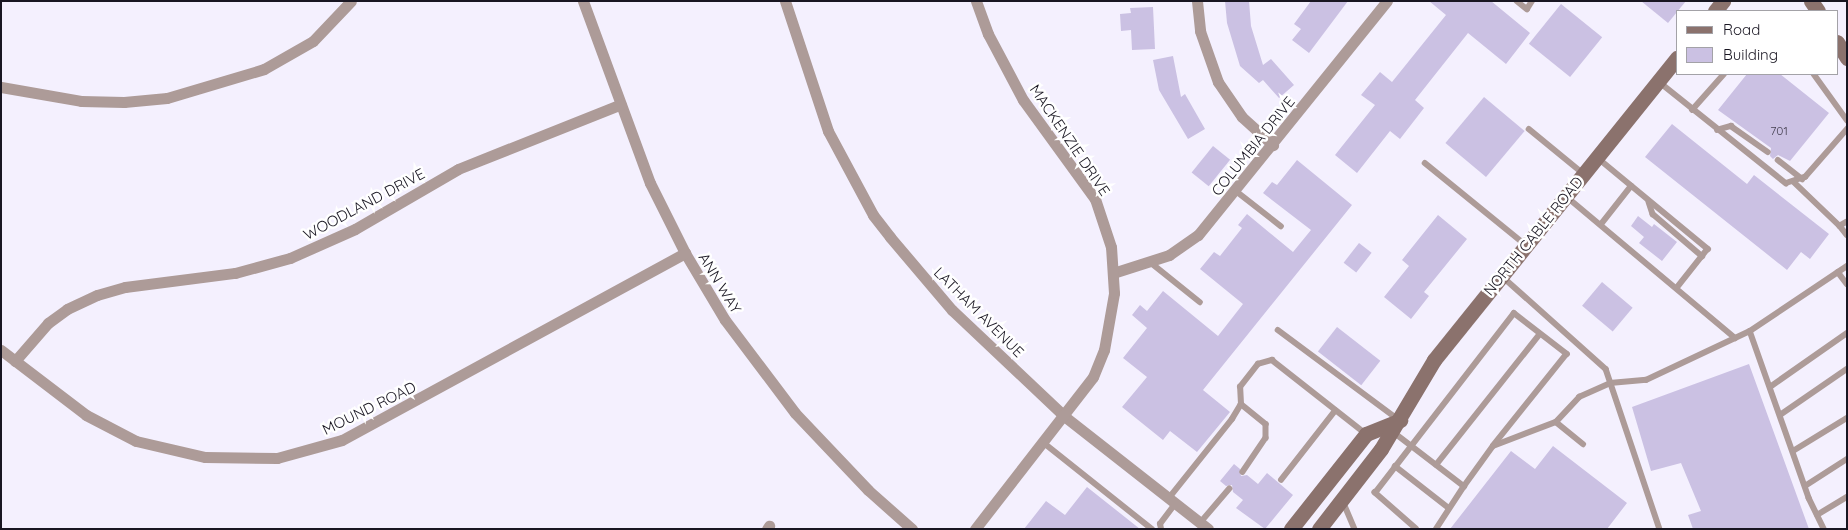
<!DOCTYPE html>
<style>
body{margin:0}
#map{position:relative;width:1848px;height:530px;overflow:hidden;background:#f4f0fe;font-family:Quicksand,sans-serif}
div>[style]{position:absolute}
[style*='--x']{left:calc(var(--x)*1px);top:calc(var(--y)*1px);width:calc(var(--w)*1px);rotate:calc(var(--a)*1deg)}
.building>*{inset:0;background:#cbc1e3;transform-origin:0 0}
.lane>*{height:5.5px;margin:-2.75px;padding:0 2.75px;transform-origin:2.75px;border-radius:2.75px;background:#ad9b98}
.street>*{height:11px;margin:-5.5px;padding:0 5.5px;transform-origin:5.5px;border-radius:5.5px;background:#ad9b98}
.secondary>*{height:15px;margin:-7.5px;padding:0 7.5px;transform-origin:7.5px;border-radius:7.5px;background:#8b726d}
span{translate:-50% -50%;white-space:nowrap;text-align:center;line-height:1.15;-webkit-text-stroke:5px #fff;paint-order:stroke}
.number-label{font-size:12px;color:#464152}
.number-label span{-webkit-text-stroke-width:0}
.street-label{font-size:15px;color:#191622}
.frame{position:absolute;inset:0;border:2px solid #191622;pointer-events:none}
.legend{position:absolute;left:1676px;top:10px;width:162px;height:65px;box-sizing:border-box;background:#fff;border:1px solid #a3a2a7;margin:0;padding:6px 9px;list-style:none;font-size:15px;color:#191622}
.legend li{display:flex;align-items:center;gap:10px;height:25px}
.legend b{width:25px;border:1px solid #a3a2a7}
</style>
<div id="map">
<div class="building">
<i style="clip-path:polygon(1225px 1px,1249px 1px,1251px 26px,1263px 65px,1271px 59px,1294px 85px,1279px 98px,1263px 80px,1259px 83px,1240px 66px,1227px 23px)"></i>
<i style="clip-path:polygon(1311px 1px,1348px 1px,1309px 53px,1292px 40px,1301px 29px,1294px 24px)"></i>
<i style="clip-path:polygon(1429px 1px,1491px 1px,1530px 33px,1506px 64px,1468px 33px,1415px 100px,1424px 108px,1400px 139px,1390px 131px,1357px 173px,1335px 155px,1375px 105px,1361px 95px,1380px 72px,1392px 82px,1446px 15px)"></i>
<i style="clip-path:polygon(1641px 1px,1686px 1px,1668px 23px)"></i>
<i style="left:1561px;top:4px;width:53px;height:51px;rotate:39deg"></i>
<i style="clip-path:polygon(1153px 7px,1155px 49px,1132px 50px,1131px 30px,1121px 31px,1120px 14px,1131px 13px,1130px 8px)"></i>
<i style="clip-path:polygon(1173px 56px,1181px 97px,1185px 94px,1205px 129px,1188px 139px,1159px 90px,1153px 60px)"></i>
<i style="clip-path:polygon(1747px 74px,1780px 74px,1829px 113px,1790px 161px,1778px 155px,1773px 159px,1770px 156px,1771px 148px,1718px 110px)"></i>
<i style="left:1484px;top:97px;width:53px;height:60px;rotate:40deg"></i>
<i style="clip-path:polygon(1672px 124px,1747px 184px,1754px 175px,1829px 234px,1810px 259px,1801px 252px,1787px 270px,1645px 157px)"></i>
<i style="left:1213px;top:146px;width:22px;height:34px;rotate:39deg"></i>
<i style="clip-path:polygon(1297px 160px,1352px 205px,1203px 390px,1230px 412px,1197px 452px,1170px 431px,1163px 440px,1122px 407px,1147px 377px,1123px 358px,1147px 328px,1132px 315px,1140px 305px,1147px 311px,1163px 291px,1218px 336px,1243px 304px,1200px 269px,1214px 252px,1220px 256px,1242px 228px,1238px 225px,1247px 214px,1293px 252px,1311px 230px,1263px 193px,1272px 182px,1277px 185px)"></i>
<i style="clip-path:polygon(1438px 215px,1467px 239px,1424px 292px,1429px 296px,1411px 319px,1384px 297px,1409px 266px,1402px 260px)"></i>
<i style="clip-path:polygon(1638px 216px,1652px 227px,1654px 224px,1677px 242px,1662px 261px,1639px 243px,1644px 237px,1631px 226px)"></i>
<i style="left:1359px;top:243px;width:16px;height:25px;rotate:38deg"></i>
<i style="left:1602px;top:282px;width:40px;height:31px;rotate:40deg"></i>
<i style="left:1337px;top:327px;width:55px;height:31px;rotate:38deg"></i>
<i style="clip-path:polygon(1749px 364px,1809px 529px,1693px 529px,1688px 515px,1701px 511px,1681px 463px,1651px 471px,1632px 407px)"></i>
<i style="clip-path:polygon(1553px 446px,1627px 503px,1607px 529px,1450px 529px,1511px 451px,1535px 469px)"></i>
<i style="clip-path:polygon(1234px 464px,1240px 469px,1241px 476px,1247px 475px,1258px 484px,1267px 473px,1293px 495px,1265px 529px,1236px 508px,1243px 500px,1233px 492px,1232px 485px,1226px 486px,1220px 481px)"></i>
<i style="clip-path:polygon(1087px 487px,1140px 529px,1024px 529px,1046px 501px,1065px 515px)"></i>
</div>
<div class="lane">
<i style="--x:1517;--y:1;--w:13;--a:39"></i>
<i style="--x:1527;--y:9;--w:9;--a:-58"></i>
<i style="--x:1814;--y:74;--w:57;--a:54.3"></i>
<i style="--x:1658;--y:81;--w:164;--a:38.6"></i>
<i style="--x:1786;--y:183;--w:20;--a:-18"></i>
<i style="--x:1805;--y:177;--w:64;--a:-48.8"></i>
<i style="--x:1692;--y:110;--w:48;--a:-48.4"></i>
<i style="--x:1529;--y:129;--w:71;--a:39.3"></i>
<i style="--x:1717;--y:130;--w:15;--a:-16"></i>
<i style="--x:1731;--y:126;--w:45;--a:35.1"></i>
<i style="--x:1598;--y:158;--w:143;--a:39.6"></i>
<i style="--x:1708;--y:249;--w:48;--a:128.3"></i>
<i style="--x:1778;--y:160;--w:31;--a:38"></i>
<i style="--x:1425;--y:163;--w:130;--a:39.1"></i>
<i style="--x:1795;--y:183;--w:62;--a:43.7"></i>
<i style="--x:1236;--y:191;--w:57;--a:37.9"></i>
<i style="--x:1566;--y:196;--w:221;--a:40"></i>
<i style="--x:1649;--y:202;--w:13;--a:72"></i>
<i style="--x:1653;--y:214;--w:65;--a:40.6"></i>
<i style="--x:1847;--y:222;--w:8;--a:150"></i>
<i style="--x:1840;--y:226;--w:11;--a:52"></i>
<i style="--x:1602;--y:223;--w:47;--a:-51.9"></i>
<i style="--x:1150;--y:262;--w:64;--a:38.7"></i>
<i style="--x:1838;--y:272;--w:15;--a:53"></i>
<i style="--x:1503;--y:277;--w:138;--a:41.8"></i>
<i style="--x:1606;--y:369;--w:169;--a:71.4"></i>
<i style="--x:1278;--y:330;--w:149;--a:36.6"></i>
<i style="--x:1750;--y:331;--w:177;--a:70.5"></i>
<i style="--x:1809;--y:498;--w:34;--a:64"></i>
<i style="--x:1770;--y:387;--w:94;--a:-35"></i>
<i style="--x:1241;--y:404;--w:32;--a:39"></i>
<i style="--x:1266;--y:424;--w:14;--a:90"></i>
<i style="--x:1266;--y:438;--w:41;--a:124.1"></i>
<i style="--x:1780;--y:415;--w:81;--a:-34.5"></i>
<i style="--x:1556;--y:422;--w:35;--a:39"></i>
<i style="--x:1392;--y:431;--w:91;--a:37.4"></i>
<i style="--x:1464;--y:486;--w:49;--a:-54.1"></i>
<i style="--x:1493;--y:446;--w:67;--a:-20.9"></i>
<i style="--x:1556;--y:422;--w:34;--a:-47"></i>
<i style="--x:1579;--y:397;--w:34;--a:-24"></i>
<i style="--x:1610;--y:383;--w:36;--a:-5"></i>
<i style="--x:1646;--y:380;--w:115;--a:-25.2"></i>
<i style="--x:1750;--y:331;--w:117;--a:-33.8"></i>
<i style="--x:1044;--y:443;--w:138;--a:38.5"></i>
<i style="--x:1793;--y:451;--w:63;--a:-31.4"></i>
<i style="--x:1436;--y:465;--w:167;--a:-51.6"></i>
<i style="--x:1395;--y:466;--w:68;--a:37.9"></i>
<i style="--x:1281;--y:480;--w:88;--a:-52"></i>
<i style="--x:1805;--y:486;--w:50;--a:-32.7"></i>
<i style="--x:1169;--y:498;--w:101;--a:-51.4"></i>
<i style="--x:1232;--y:419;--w:17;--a:-59"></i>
<i style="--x:1241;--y:404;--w:17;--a:-93"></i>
<i style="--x:1240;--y:387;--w:29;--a:-52"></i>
<i style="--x:1258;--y:364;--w:15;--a:-16"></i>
<i style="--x:1272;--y:360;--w:118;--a:38.1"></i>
<i style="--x:1343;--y:501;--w:30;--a:67"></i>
<i style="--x:1817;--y:515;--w:35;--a:-31"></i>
<i style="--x:1200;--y:523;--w:45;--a:-49.5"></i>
<i style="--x:1161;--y:529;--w:5;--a:-101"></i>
<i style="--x:1160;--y:524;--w:26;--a:-53"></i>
<i style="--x:1416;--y:529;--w:55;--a:-138.7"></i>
<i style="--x:1375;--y:493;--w:227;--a:-52.3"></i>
<i style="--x:1514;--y:313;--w:67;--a:37.7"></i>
<i style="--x:1567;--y:354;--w:117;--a:128.7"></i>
<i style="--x:1436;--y:529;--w:51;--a:-56.9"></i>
</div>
<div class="street">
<i style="--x:583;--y:1;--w:194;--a:69.8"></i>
<i style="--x:650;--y:183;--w:78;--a:63.4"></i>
<i style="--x:685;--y:253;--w:78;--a:59.2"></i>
<i style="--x:725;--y:320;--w:116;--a:53"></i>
<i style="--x:795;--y:413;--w:106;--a:46.5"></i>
<i style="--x:868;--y:490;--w:59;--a:41.6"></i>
<i style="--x:785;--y:1;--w:137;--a:71.7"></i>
<i style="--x:828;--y:131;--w:95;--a:61.8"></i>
<i style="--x:873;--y:215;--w:28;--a:52"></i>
<i style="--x:890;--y:237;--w:96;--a:49.7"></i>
<i style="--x:952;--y:310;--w:154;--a:43.4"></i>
<i style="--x:1064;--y:416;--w:183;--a:38.1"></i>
<i style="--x:1197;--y:1;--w:30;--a:84"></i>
<i style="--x:1200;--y:31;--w:54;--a:70.6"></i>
<i style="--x:1218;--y:82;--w:42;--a:55.6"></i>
<i style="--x:1242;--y:117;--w:42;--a:42.1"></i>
<i style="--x:1;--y:87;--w:81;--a:9.9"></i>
<i style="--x:81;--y:101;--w:43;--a:1.3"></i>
<i style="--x:124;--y:102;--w:43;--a:-5.3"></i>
<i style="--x:167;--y:98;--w:101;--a:-16.6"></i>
<i style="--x:264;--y:69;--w:56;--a:-29.7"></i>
<i style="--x:313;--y:41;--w:55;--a:-46.5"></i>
<i style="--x:1113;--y:273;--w:59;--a:-17.8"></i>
<i style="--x:1169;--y:255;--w:35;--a:-35"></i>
<i style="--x:1198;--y:235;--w:301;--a:-51.1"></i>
<i style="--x:1;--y:350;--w:107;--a:37.4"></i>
<i style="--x:86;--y:415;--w:56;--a:27.5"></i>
<i style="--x:136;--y:441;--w:71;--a:13.1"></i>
<i style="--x:205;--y:457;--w:72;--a:0.8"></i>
<i style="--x:277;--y:458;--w:67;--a:-15.5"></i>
<i style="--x:342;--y:440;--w:391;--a:-28.6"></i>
<i style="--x:15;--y:361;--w:50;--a:-49"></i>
<i style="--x:48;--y:323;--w:24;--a:-36"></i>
<i style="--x:67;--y:309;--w:33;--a:-25"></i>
<i style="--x:97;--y:295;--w:29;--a:-16"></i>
<i style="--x:125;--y:287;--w:111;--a:-7.3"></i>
<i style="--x:235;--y:273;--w:57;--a:-15.3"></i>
<i style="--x:290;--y:258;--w:71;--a:-24"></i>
<i style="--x:355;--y:229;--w:119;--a:-30.2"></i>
<i style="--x:458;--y:169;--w:175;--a:-21.7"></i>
<i style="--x:767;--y:529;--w:4;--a:-56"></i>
<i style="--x:975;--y:529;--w:192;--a:-52.2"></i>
<i style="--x:1093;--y:377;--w:29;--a:-68"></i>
<i style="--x:1104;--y:350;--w:58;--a:-80"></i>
<i style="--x:1114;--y:293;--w:46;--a:-93.7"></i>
<i style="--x:1111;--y:247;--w:51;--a:-108.4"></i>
<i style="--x:1095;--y:199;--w:122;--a:-126"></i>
<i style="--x:1023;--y:100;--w:75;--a:-117.9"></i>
<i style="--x:988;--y:34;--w:35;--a:-110"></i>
</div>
<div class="secondary">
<i style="--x:1811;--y:1;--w:12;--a:55"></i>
<i style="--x:1715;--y:11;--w:13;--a:-51"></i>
<i style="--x:1837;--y:42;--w:19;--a:58"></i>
<i style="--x:1291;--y:529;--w:121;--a:-51.7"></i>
<i style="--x:1366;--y:434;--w:37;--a:-22"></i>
<i style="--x:1319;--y:529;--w:101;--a:-52.2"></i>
<i style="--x:1381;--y:449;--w:104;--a:-59.2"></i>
<i style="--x:1434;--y:360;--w:388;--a:-51.2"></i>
</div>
<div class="number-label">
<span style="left:1779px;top:131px">701</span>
</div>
<div class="street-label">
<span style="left:1070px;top:140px;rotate:56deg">MACKENZIE DRIVE</span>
<span style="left:1253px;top:146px;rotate:-51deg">COLUMBIA DRIVE</span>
<span style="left:364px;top:204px;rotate:-28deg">WOODLAND DRIVE</span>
<span style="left:1533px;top:236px;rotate:-51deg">NORTH CABLE ROAD</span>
<span style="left:720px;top:283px;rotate:59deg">ANN WAY</span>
<span style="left:979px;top:312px;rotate:45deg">LATHAM AVENUE</span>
<span style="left:369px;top:408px;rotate:-26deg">MOUND ROAD</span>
</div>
<div class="frame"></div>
<ul class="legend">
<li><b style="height:6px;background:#8b726d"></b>Road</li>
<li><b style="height:14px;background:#cbc1e3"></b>Building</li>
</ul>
</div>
